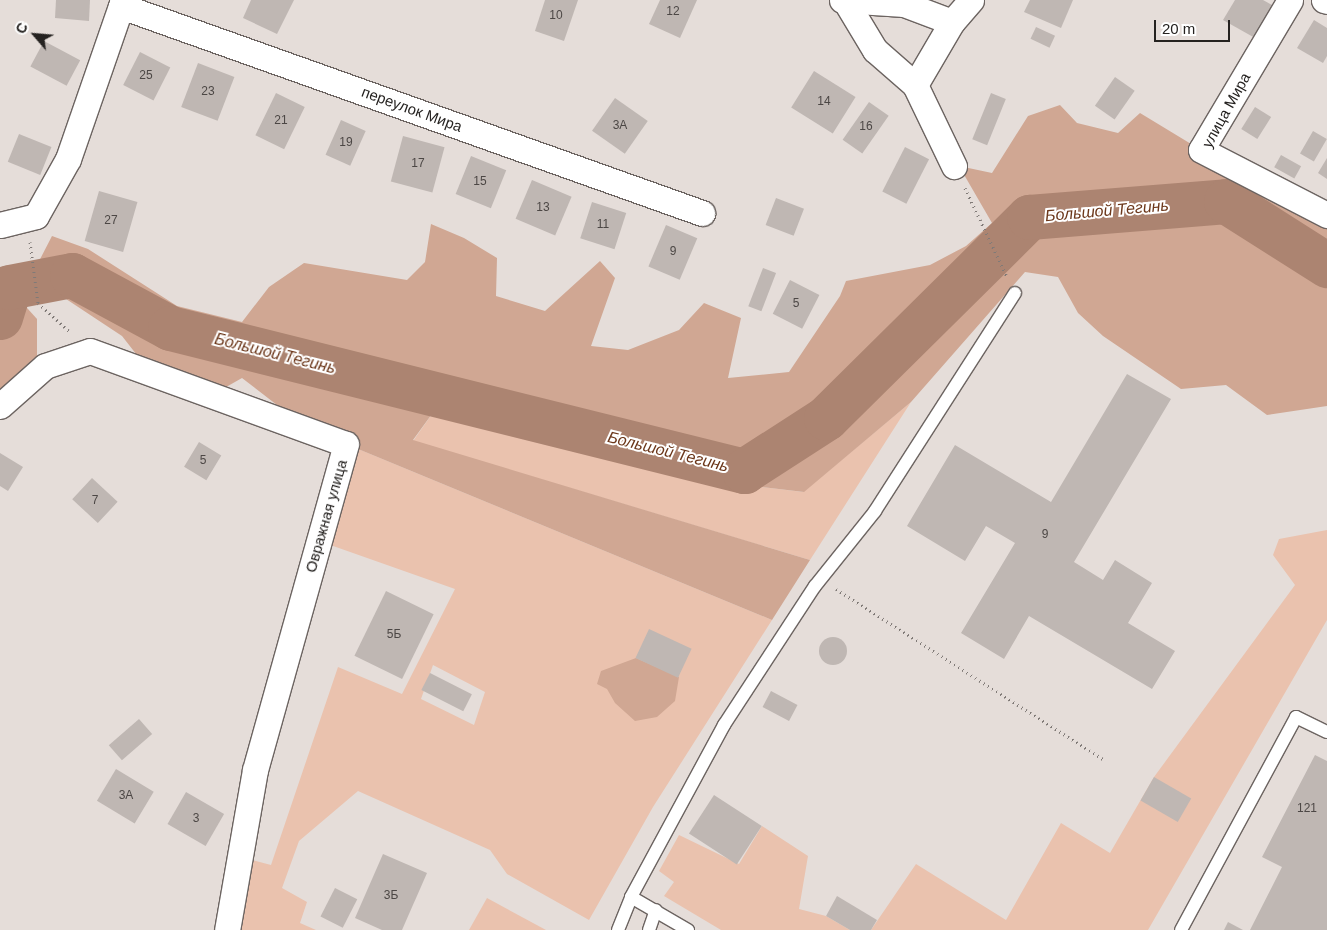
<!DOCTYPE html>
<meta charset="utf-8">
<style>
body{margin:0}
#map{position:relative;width:1327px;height:930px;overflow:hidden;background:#e5ddd9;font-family:Helvetica,sans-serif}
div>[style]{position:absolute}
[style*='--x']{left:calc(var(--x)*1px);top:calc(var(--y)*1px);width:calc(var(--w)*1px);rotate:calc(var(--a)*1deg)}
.green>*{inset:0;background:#eac2ae}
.forest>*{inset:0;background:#d0a793}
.river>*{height:45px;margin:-22.5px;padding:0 22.5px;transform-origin:22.5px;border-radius:22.5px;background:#ac8471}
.building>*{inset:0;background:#bfb7b3;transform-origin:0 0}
.round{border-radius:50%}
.path>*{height:3px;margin-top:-1.5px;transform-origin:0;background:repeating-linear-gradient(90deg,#807a77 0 1px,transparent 0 5px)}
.roads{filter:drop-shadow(1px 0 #6c6461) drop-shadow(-1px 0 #6c6461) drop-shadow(0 1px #6c6461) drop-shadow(0 -1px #6c6461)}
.lane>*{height:12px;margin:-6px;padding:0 6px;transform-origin:6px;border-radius:6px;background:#fff}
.street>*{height:25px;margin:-12.5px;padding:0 12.5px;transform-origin:12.5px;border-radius:12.5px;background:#fff}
span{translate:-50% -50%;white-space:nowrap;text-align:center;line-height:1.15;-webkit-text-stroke:4px #fff;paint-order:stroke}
.number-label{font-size:12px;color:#4c4745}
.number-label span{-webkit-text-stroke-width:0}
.street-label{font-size:15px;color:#252220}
.water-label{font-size:16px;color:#6c371a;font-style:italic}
.north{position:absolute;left:10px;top:10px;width:50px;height:50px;-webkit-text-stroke:4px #fff;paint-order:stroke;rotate:297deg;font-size:14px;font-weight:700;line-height:20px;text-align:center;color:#252220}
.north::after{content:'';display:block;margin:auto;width:18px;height:22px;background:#252220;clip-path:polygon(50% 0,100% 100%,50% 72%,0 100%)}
.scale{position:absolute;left:1154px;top:20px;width:76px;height:22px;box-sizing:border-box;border:2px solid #252220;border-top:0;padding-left:6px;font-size:15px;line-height:18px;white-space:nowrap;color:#252220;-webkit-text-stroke:4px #fff;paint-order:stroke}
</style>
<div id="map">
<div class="green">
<i style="clip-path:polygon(911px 402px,810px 560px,413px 441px,437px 407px,746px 485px,803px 492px)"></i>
<i style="clip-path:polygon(evenodd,346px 444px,772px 620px,653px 807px,589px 920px,507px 874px,490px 850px,358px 791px,299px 841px,282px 888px,307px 902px,300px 923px,316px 930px,237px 930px,248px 859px,271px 865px,338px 667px,402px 694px,455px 589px,319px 541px,346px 444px,433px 665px,485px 692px,474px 725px,421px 699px,433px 665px)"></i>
<i style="clip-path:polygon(1327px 530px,1327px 620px,1148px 930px,871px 930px,916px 864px,1006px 920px,1061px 823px,1110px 853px,1154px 777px,1295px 585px,1273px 555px,1279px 539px)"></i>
<i style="clip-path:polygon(762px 826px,808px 856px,799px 909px,826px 916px,850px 930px,721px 930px,664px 896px,674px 882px,659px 871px,679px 835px,739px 864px)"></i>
<i style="clip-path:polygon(487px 898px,546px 930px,469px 930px)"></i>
</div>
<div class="forest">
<i style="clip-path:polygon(1060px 105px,1077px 123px,1118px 133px,1140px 113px,1201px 150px,1327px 215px,1327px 406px,1267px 415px,1226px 385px,1181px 389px,1103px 336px,1078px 313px,1058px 277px,1025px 272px,911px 402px,804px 492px,746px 485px,437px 407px,413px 440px,810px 560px,772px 620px,346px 444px,277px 405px,242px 378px,212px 395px,151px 373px,122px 336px,60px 295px,36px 267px,52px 236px,88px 249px,177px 306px,242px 322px,269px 287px,304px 263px,407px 280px,425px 262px,431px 224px,464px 238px,497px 258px,496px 296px,545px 311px,600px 261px,615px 278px,591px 346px,628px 350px,679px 330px,704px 303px,741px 318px,728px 378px,789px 372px,840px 296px,846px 281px,930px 265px,966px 246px,992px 223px,959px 166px,992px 173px,1028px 116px)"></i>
<i style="clip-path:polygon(0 278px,37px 319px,37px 360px,0 397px)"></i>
<i style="clip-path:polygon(636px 658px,679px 677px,675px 701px,657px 717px,635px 721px,615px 703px,607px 689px,597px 684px,601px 671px)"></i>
</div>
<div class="river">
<i style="--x:0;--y:317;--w:31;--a:-73"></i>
<i style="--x:9;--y:287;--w:64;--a:-10.8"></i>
<i style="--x:72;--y:275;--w:111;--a:28.4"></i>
<i style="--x:170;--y:328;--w:592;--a:13.99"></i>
<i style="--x:744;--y:471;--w:98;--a:-32.9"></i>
<i style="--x:826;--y:418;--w:286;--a:-44.7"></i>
<i style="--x:1029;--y:217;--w:198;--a:-4.6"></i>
<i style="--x:1226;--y:201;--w:120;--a:32.4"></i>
</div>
<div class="building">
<i style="clip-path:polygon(56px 0,90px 0,89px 21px,55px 18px)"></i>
<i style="clip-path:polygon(251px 0,294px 0,277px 34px,243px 18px)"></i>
<i style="clip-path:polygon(545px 0,578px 0,564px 41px,535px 31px)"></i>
<i style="clip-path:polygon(660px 0,697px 0,680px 38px,649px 24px)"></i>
<i style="clip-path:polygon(1030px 0,1073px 0,1061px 28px,1024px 12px)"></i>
<i style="clip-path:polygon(1235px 0,1263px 0,1274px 6px,1255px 38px,1223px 20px)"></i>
<i style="clip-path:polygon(1314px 20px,1327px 28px,1327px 56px,1323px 63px,1297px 48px)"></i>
<i style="left:1036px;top:27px;width:21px;height:13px;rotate:25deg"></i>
<i style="left:44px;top:41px;width:41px;height:29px;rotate:28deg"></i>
<i style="left:140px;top:52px;width:34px;height:37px;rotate:27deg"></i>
<i style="left:198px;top:63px;width:39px;height:47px;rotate:21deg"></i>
<i style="left:814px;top:71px;width:49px;height:43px;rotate:32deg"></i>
<i style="left:1115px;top:77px;width:24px;height:35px;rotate:35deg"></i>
<i style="left:276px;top:93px;width:32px;height:47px;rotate:26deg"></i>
<i style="left:991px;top:93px;width:16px;height:50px;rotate:22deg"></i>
<i style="left:615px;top:98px;width:40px;height:40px;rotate:35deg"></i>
<i style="left:869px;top:102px;width:24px;height:46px;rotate:35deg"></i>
<i style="left:1255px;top:107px;width:19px;height:26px;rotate:32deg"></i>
<i style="left:341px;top:120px;width:27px;height:38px;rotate:24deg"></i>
<i style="left:1313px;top:131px;width:16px;height:26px;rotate:30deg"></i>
<i style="left:19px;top:134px;width:35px;height:30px;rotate:22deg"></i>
<i style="left:403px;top:136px;width:43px;height:47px;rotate:15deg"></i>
<i style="left:905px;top:147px;width:27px;height:50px;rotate:27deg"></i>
<i style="left:1281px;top:155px;width:23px;height:14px;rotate:29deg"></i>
<i style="left:471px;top:156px;width:38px;height:41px;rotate:22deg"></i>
<i style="clip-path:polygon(1327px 158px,1327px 179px,1318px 173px)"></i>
<i style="left:532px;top:180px;width:43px;height:42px;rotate:23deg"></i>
<i style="left:99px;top:191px;width:40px;height:52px;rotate:16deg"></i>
<i style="left:776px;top:198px;width:30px;height:29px;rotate:21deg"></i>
<i style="left:592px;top:202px;width:36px;height:38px;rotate:18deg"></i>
<i style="left:666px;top:225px;width:34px;height:45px;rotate:23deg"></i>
<i style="left:763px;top:268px;width:14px;height:41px;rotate:21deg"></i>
<i style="left:790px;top:280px;width:33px;height:38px;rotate:27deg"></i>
<i style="clip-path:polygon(1127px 374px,1171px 399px,1074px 562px,1103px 580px,1115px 560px,1152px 583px,1128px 623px,1175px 651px,1152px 689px,1029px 616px,1004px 659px,961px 633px,1015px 543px,986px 526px,965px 561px,907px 526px,955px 445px,1051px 502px)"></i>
<i style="left:199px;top:442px;width:26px;height:29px;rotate:31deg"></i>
<i style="clip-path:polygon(0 453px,23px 467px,8px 491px,0 486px)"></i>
<i style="left:92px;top:478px;width:35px;height:29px;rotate:43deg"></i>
<i style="left:386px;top:591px;width:53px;height:72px;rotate:26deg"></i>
<i style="left:649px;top:629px;width:47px;height:32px;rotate:25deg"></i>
<i class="round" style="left:819px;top:637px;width:28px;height:28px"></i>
<i style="left:430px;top:673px;width:47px;height:19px;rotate:27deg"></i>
<i style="left:771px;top:691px;width:30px;height:18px;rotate:28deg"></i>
<i style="left:139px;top:719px;width:20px;height:40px;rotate:49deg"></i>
<i style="clip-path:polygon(1315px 755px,1327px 761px,1327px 930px,1250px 930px,1282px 867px,1262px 857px)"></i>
<i style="left:116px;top:769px;width:44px;height:37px;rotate:31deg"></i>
<i style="left:1154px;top:777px;width:43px;height:27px;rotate:30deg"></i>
<i style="left:186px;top:792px;width:44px;height:37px;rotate:30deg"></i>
<i style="left:714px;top:795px;width:57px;height:46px;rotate:33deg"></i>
<i style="clip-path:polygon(383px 854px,427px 873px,402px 930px,382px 930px,355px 918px)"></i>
<i style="left:335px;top:888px;width:25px;height:32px;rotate:27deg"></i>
<i style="clip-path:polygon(837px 896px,877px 920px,871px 930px,850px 930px,826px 916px)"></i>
<i style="clip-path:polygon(1228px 922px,1243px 930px,1224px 930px)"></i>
</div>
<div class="path">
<i style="--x:965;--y:188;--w:98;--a:64.7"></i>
<i style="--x:30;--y:242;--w:62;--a:82.5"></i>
<i style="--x:38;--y:303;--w:42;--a:42.1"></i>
<i style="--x:836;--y:589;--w:318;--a:32.5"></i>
</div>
<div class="roads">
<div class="lane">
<i style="--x:631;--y:897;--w:66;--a:30.1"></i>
<i style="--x:618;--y:930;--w:35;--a:-68"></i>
<i style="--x:631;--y:897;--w:196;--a:-61.6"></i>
<i style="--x:724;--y:725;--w:166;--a:-56.8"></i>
<i style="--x:815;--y:586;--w:96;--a:-51.3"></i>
<i style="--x:875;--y:511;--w:259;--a:-57.3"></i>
<i style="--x:649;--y:930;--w:21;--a:-71"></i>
<i style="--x:1181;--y:930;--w:242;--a:-61.6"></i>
<i style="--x:1296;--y:717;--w:34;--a:26"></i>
</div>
<div class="street">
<i style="--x:842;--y:0;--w:62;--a:3.7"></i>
<i style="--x:904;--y:4;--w:51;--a:20.6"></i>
<i style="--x:952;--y:22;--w:29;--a:-49"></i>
<i style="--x:1290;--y:0;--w:174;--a:120.7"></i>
<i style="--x:1201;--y:150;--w:142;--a:27.3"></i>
<i style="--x:1324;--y:0;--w:3;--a:18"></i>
<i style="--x:846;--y:2;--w:56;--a:58.9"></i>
<i style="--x:875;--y:50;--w:53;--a:41.2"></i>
<i style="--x:915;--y:85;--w:90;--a:64.3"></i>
<i style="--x:121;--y:6;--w:617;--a:19.61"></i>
<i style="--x:915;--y:85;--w:73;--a:-59.6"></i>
<i style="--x:0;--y:225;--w:37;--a:-14"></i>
<i style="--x:36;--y:216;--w:65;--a:-60.7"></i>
<i style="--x:68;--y:159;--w:168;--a:-70.9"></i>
<i style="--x:0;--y:406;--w:60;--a:-41.6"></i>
<i style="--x:45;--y:366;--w:47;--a:-18.4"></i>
<i style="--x:90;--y:351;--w:272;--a:20"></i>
<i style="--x:346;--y:444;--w:338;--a:105.6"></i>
<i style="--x:255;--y:770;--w:162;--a:99.9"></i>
</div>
</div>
<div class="number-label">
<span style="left:673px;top:12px">12</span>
<span style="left:556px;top:16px">10</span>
<span style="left:146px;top:76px">25</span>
<span style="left:208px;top:92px">23</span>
<span style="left:824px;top:102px">14</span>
<span style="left:281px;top:121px">21</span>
<span style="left:620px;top:126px">3А</span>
<span style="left:866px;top:127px">16</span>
<span style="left:346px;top:143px">19</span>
<span style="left:418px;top:164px">17</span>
<span style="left:480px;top:182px">15</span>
<span style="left:543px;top:208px">13</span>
<span style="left:111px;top:221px">27</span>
<span style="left:603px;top:225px">11</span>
<span style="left:673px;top:252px">9</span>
<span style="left:796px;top:304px">5</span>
<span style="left:203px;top:461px">5</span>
<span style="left:95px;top:501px">7</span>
<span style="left:1045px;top:535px">9</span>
<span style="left:394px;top:635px">5Б</span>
<span style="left:126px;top:796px">3А</span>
<span style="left:1307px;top:809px">121</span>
<span style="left:196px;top:819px">3</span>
<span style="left:391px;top:896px">3Б</span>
</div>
<div class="street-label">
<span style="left:412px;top:109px;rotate:20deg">переулок Мира</span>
<span style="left:1226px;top:110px;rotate:-61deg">улица Мира</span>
<span style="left:326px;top:516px;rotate:-74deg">Овражная улица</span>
</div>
<div class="water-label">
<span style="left:1107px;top:211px;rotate:-5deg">Большой Тегинь</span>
<span style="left:275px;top:354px;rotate:14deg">Большой Тегинь</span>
<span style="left:668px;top:452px;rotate:14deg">Большой Тегинь</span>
</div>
<div class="north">С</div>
<div class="scale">20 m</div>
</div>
